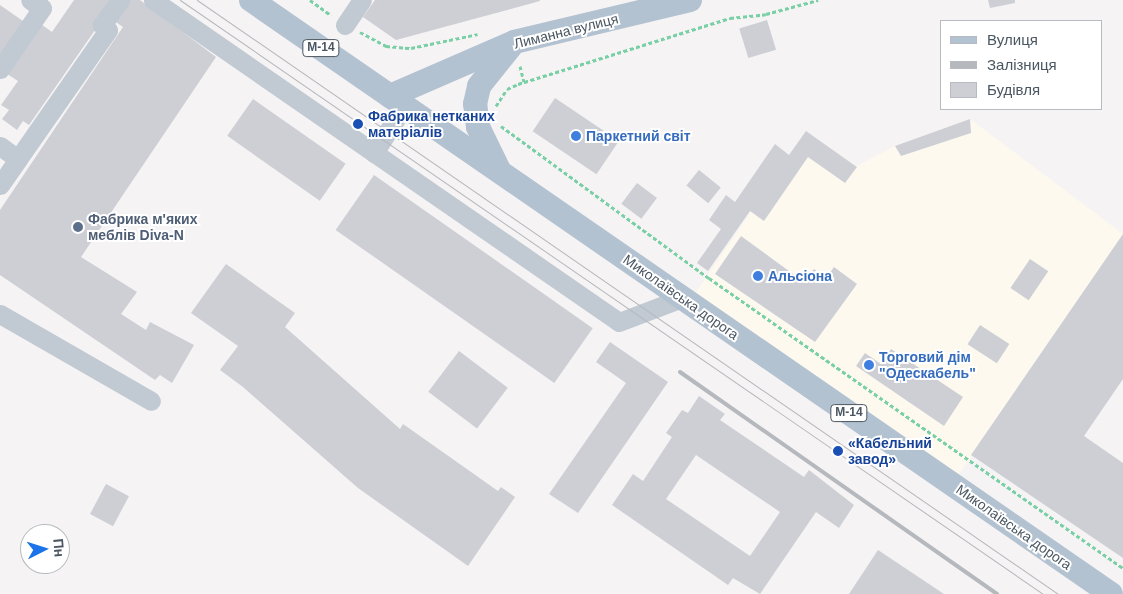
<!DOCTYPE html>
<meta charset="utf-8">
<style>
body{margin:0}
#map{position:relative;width:1123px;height:594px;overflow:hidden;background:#f5f3f3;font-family:Helvetica,sans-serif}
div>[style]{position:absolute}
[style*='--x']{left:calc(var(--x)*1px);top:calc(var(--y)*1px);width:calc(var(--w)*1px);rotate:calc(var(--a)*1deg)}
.commercial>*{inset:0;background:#fdf9ef}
.building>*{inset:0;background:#cdcfd5;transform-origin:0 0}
.path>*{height:3px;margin-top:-1.5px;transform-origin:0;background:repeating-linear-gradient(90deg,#7ad0a6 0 4px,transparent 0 6.5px)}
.minor>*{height:19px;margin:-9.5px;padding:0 9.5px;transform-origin:9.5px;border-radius:9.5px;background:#c1cad2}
.major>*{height:24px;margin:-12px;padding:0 12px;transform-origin:12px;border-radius:12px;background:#b3c2d1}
.tram>*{height:1px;margin:-0.5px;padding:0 0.5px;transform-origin:0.5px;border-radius:0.5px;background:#b5b8bd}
.rail>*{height:4px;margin:-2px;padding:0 2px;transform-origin:2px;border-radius:2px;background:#b5b8bd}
.dots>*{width:14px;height:14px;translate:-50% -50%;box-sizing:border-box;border:2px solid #fff;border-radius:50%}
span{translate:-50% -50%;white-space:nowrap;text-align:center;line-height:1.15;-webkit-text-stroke:4px #fff;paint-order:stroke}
.shield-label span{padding:1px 4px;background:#fff;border:1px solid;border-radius:4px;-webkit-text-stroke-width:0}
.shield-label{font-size:12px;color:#4a5661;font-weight:700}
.street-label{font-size:14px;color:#4a5661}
.transit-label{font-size:14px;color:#164399;font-weight:700}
.left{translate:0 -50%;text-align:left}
.shop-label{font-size:14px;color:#366cbe;font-weight:700}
.service-label{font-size:14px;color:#4e5e75;font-weight:700}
.legend{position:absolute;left:940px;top:20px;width:162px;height:90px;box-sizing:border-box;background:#fff;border:1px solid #b7bbc0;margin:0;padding:6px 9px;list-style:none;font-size:15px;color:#4a5661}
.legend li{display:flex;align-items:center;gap:10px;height:25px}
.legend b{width:25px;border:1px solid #b7bbc0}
.north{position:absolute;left:20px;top:524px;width:50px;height:50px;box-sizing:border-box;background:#fff;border:1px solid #b7bbc0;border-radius:50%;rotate:85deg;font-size:14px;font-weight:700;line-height:20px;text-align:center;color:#4a5661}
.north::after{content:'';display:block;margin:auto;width:18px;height:22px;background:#1a73e8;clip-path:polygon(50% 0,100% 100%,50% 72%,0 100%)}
</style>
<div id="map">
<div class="commercial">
<i style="clip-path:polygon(970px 119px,1123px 234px,953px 483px,690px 301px,806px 131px,857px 166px,895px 146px)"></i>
</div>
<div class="building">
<i style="clip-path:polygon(74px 0,116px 0,29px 125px,23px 121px,17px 130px,2px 119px,9px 110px,1px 105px,18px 81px,4px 72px,38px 22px,52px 32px)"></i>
<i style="clip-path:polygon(122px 0,140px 0,216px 57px,81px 257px,137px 292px,121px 314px,146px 330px,150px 322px,194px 345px,172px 383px,160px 375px,155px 380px,0 275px,0 210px,123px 27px,110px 18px)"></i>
<i style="clip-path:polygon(375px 0,540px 0,540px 1px,396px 40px,363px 17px)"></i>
<i style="clip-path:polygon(988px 0,1015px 0,1015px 3px,990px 8px)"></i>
<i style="clip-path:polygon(0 5px,23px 21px,0 55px)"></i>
<i style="left:767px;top:20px;width:31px;height:29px;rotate:73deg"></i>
<i style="left:555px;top:98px;width:77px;height:40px;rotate:34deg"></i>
<i style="left:253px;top:99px;width:113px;height:45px;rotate:35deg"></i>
<i style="clip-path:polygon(970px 119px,971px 133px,901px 156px,895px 146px)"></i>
<i style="clip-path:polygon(806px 131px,857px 167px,845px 183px,808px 157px,764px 221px,750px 211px,708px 271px,697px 263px,721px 229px,709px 220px,726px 195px,735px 202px,775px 144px,789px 155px)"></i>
<i style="left:699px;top:170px;width:28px;height:20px;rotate:39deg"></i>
<i style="left:374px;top:175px;width:267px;height:67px;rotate:35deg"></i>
<i style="left:637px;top:183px;width:25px;height:26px;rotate:37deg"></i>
<i style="clip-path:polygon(1123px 234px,1123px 379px,1084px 436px,1123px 463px,1123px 558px,971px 455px)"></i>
<i style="clip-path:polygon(741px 236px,804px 282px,814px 269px,826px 278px,834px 267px,857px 284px,815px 342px,715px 274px)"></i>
<i style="left:1030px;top:259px;width:22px;height:35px;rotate:34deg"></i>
<i style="clip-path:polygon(226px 264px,295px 313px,285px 327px,400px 429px,403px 424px,498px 491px,501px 487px,515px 497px,468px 566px,358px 488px,243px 387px,220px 370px,238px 346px,191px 313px)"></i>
<i style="left:980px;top:325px;width:35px;height:23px;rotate:33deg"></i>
<i style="clip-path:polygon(610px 342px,668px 382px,578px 513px,549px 494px,626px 383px,596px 362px)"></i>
<i style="clip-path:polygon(891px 349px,963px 397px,944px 426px,856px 366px,865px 353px,881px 364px)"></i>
<i style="left:459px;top:351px;width:61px;height:51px;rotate:37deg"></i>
<i style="clip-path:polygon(evenodd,699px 396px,725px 414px,720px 420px,804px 477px,809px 470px,854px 505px,839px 528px,816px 512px,760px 594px,733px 578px,728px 585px,612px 505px,633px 474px,643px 481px,672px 437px,666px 433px,682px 410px,688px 413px,699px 396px,696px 455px,780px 512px,750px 556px,666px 499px,696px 455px)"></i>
<i style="left:106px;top:484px;width:26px;height:34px;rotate:28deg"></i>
<i style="clip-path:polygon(878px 550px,944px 594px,849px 594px)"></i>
</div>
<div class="path">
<i style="--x:310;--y:0;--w:26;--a:36"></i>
<i style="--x:360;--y:32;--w:30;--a:28"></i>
<i style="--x:386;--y:46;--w:25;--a:5"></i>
<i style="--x:411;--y:48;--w:68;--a:-11.8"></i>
<i style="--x:520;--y:66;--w:16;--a:76"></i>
<i style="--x:496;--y:106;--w:20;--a:-57"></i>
<i style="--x:507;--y:89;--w:12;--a:-24"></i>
<i style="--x:518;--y:84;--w:222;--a:-17.3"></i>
<i style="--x:730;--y:18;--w:36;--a:-6"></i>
<i style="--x:766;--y:14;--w:54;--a:-15.1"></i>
<i style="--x:501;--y:126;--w:258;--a:36.2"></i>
<i style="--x:709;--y:278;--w:505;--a:35.01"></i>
</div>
<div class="minor">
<i style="--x:153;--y:0;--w:566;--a:34.64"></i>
<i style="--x:619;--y:322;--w:67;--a:-20.9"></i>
<i style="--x:345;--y:25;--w:30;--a:-56"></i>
<i style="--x:0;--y:69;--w:74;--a:-55.5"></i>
<i style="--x:42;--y:8;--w:14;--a:-146"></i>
<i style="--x:0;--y:146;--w:22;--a:36"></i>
<i style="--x:18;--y:159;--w:157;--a:-55.1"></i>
<i style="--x:108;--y:30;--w:8;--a:-140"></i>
<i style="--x:102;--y:25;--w:31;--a:-54"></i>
<i style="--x:374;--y:153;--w:56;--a:-57.4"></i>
<i style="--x:0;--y:185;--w:32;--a:-55"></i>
<i style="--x:0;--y:314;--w:174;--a:29.9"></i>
</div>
<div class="major">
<i style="--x:251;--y:0;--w:1045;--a:34.63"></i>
<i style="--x:390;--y:96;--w:135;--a:-23.5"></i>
<i style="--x:514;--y:42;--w:181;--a:-13.4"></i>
<i style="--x:499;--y:170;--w:48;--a:-116"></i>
<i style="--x:478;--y:127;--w:23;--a:-97"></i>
<i style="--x:475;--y:104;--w:18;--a:-77"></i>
<i style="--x:479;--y:86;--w:51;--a:-51.3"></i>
</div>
<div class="tram">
<i style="--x:180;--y:0;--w:1048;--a:34.54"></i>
<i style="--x:197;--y:0;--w:1046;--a:34.6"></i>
</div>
<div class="rail">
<i style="--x:680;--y:372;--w:387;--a:35"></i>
</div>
<div class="dots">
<i style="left:358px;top:124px;background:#1a4fb4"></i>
<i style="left:576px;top:136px;background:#3f7fe0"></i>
<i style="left:78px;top:227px;background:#5c6f8a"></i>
<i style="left:758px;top:276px;background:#3f7fe0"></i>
<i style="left:869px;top:365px;background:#3f7fe0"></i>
<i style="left:838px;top:451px;background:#1a4fb4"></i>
</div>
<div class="shield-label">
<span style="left:321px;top:48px">М-14</span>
<span style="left:849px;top:413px">М-14</span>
</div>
<div class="street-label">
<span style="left:566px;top:31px;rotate:-14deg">Лиманна вулиця</span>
<span style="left:681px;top:297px;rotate:35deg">Миколаївська дорога</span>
<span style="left:1014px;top:527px;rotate:35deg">Миколаївська дорога</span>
</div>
<div class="transit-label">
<span class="left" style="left:368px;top:124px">Фабрика нетканих<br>матеріалів</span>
<span class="left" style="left:848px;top:451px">«Кабельний<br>завод»</span>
</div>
<div class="shop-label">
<span class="left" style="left:586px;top:136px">Паркетний світ</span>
<span class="left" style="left:768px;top:276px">Альсіона</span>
<span class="left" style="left:879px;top:365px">Торговий дім<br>"Одескабель"</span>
</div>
<div class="service-label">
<span class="left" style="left:88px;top:227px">Фабрика м'яких<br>меблів Diva-N</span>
</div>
<ul class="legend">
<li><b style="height:6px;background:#b3c2d1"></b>Вулиця</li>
<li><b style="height:6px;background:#b5b8bd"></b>Залізниця</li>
<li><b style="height:14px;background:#cdcfd5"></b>Будівля</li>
</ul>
<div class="north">Пн</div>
</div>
